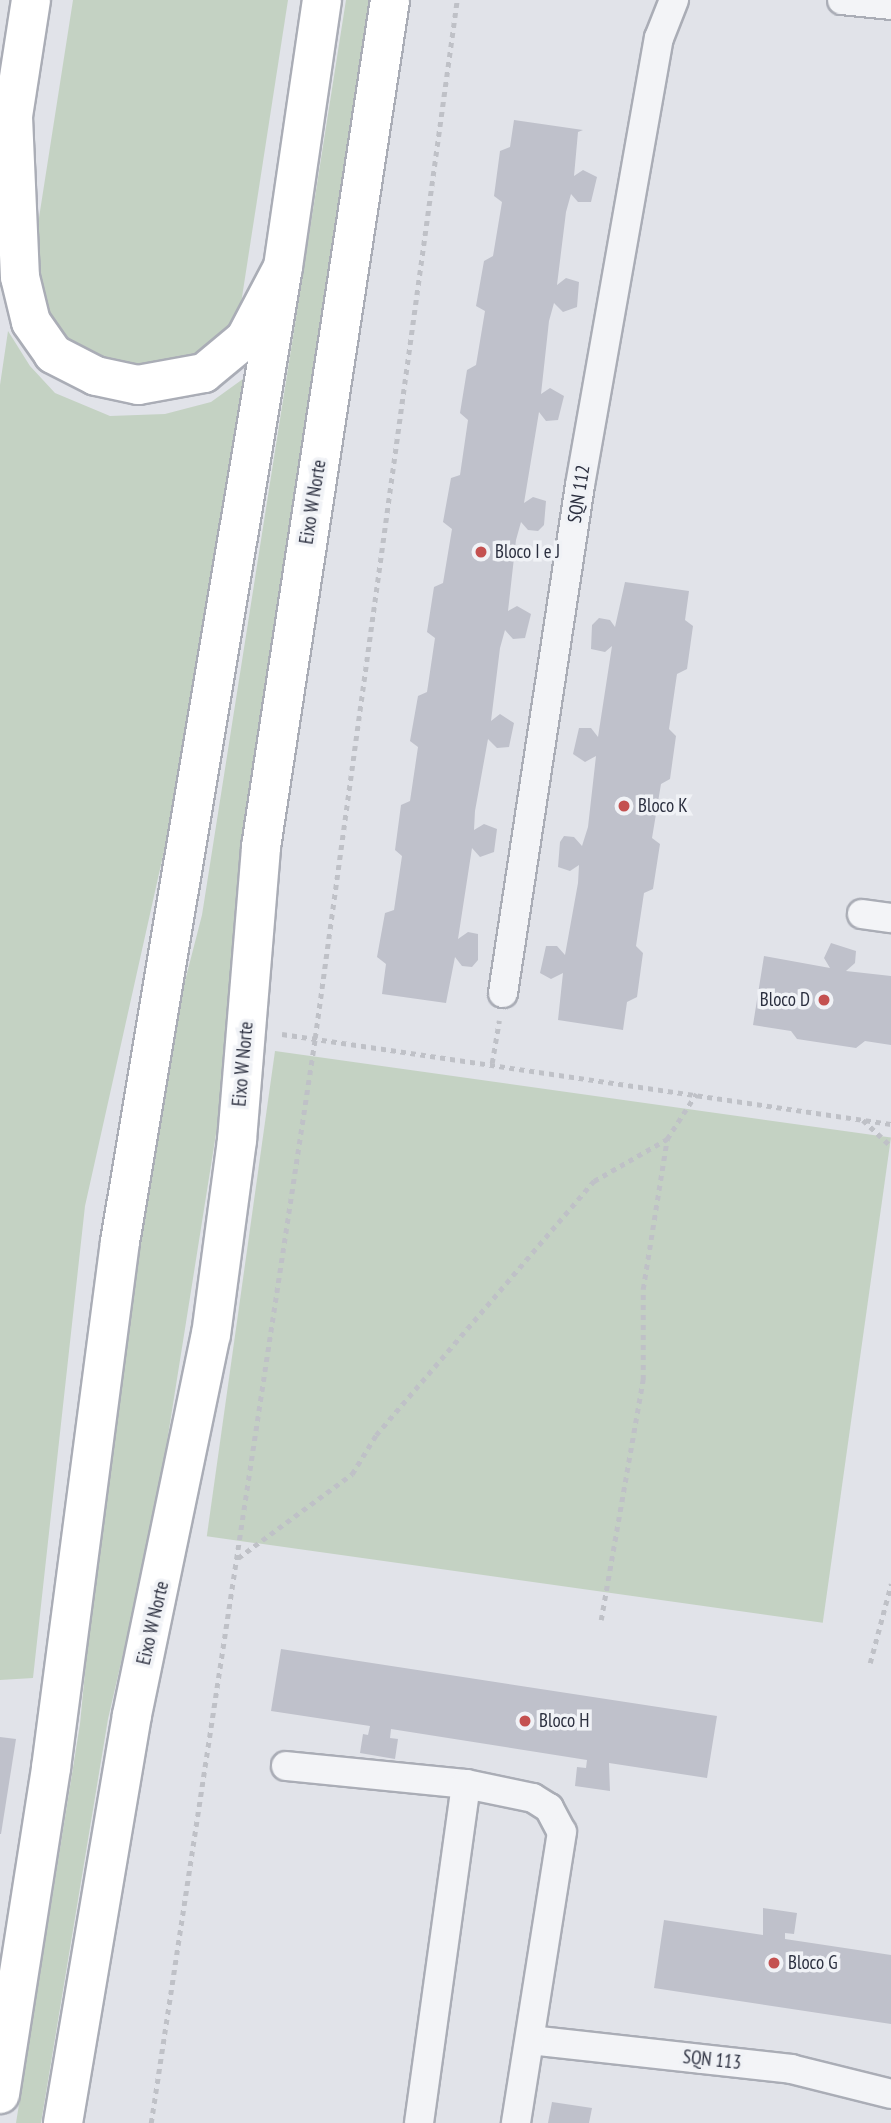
<!DOCTYPE html>
<style>
body{margin:0}
#map{position:relative;width:891px;height:2123px;overflow:hidden;background:#e1e3e9;font-family:"PT Sans Narrow",sans-serif}
div>[style]{position:absolute}
[style*='--x']{left:calc(var(--x)*1px);top:calc(var(--y)*1px);width:calc(var(--w)*1px);rotate:calc(var(--a)*1deg)}
.green>*{inset:0;background:#c4d2c3;transform-origin:0 0}
.building>*{inset:0;background:#bfc1cb}
.path>*{height:4.5px;margin-top:-2.25px;transform-origin:0;background:repeating-linear-gradient(90deg,#bfc1c7 0 5px,transparent 0 10px)}
.roads{filter:drop-shadow(2px 0 #aaadb6) drop-shadow(-2px 0 #aaadb6) drop-shadow(0 2px #aaadb6) drop-shadow(0 -2px #aaadb6)}
.minor>*{height:28px;margin:-14px;padding:0 14px;transform-origin:14px;border-radius:14px;background:#f3f4f7}
.primary>*{height:38px;margin:-19px;padding:0 19px;transform-origin:19px;border-radius:19px;background:#fff}
.trunk>*{height:38px;margin:-19px;padding:0 19px;transform-origin:19px;border-radius:19px;background:#fff}
.dots>*{width:19px;height:19px;translate:-50% -50%;box-sizing:border-box;border:4px solid #f0f2f6;border-radius:50%}
span{translate:-50% -50%;white-space:nowrap;text-align:center;line-height:1.15;-webkit-text-stroke:7px #f0f2f6;paint-order:stroke}
.street-label{font-size:19px;color:#2b2f3f}
.poi-label{font-size:19px;color:#2b2f3f}
.left{translate:0 -50%;text-align:left}
.right{translate:-100% -50%;text-align:right}
</style>
<div id="map">
<div class="green">
<i style="clip-path:polygon(73px 0,288px 0,238px 323px,201px 362px,142px 377px,67px 349px,42px 316px,31px 269px)"></i>
<i style="clip-path:polygon(346px 0,371px 0,226px 1071px,156px 1511px,108px 1719px,41px 2123px,16px 2123px,80px 1724px,101px 1507px,144px 1209px,177px 1012px,202px 915px)"></i>
<i style="clip-path:polygon(8px 331px,30px 366px,55px 393px,110px 416px,165px 414px,211px 402px,254px 371px,207px 658px,85px 1206px,33px 1678px,0 1680px,0 385px)"></i>
<i style="left:275px;top:1051px;width:622px;height:490px;rotate:8deg"></i>
</div>
<div class="building">
<i style="clip-path:polygon(514px 120px,583px 130px,578px 132px,574px 176px,583px 170px,597px 177px,591px 202px,578px 202px,571px 194px,566px 212px,557px 285px,566px 278px,579px 282px,577px 307px,563px 312px,554px 303px,549px 321px,541px 394px,550px 388px,564px 396px,558px 420px,546px 421px,539px 412px,524px 503px,533px 497px,546px 501px,544px 525px,538px 531px,528px 530px,521px 522px,516px 540px,508px 611px,517px 606px,531px 614px,525px 638px,513px 639px,505px 630px,500px 648px,491px 721px,500px 714px,514px 723px,509px 747px,497px 748px,488px 739px,475px 811px,474px 830px,484px 824px,497px 829px,494px 852px,480px 857px,472px 848px,458px 939px,468px 932px,478px 934px,478px 960px,472px 967px,462px 966px,455px 957px,446px 1003px,382px 994px,386px 964px,377px 957px,385px 913px,394px 910px,402px 856px,395px 850px,401px 805px,410px 801px,418px 747px,410px 741px,418px 696px,427px 692px,435px 638px,427px 632px,434px 587px,443px 583px,452px 529px,443px 522px,451px 478px,460px 475px,468px 420px,460px 413px,467px 370px,476px 365px,485px 311px,476px 306px,484px 261px,493px 256px,502px 202px,494px 196px,500px 151px,510px 147px)"></i>
<i style="clip-path:polygon(625px 582px,689px 591px,685px 620px,693px 626px,687px 669px,677px 674px,669px 729px,676px 736px,670px 779px,661px 784px,652px 838px,660px 844px,653px 889px,644px 893px,636px 946px,643px 953px,637px 997px,627px 1002px,623px 1030px,558px 1020px,563px 973px,551px 979px,540px 973px,546px 946px,557px 946px,565px 955px,578px 883px,579px 865px,570px 871px,558px 867px,560px 842px,564px 836px,574px 837px,582px 846px,588px 827px,596px 756px,585px 762px,573px 754px,579px 728px,591px 728px,598px 737px,612px 646px,605px 652px,591px 649px,592px 625px,599px 618px,610px 620px,615px 627px)"></i>
<i style="clip-path:polygon(831px 943px,856px 951px,855px 963px,846px 971px,891px 976px,891px 1045px,865px 1041px,856px 1048px,797px 1039px,791px 1031px,753px 1025px,764px 956px,830px 968px,824px 958px)"></i>
<i style="clip-path:polygon(281px 1649px,717px 1716px,707px 1778px,609px 1763px,610px 1791px,575px 1786px,577px 1767px,586px 1768px,587px 1760px,391px 1729px,390px 1738px,398px 1739px,395px 1759px,360px 1753px,363px 1734px,368px 1735px,370px 1726px,271px 1711px)"></i>
<i style="clip-path:polygon(0 1737px,16px 1739px,1px 1834px,0 1834px)"></i>
<i style="clip-path:polygon(763px 1908px,797px 1913px,794px 1934px,785px 1933px,785px 1939px,891px 1955px,891px 2024px,654px 1988px,664px 1920px,763px 1935px)"></i>
<i style="clip-path:polygon(552px 2102px,592px 2108px,589px 2123px,548px 2123px)"></i>
</div>
<div class="path">
<i style="--x:282;--y:1034;--w:616;--a:8.41"></i>
<i style="--x:492;--y:1063;--w:43;--a:-80.5"></i>
<i style="--x:863;--y:1120;--w:38;--a:43"></i>
<i style="--x:238;--y:1558;--w:142;--a:-36.4"></i>
<i style="--x:352;--y:1474;--w:46;--a:-58.4"></i>
<i style="--x:376;--y:1435;--w:335;--a:-49.4"></i>
<i style="--x:594;--y:1181;--w:84;--a:-29.9"></i>
<i style="--x:601;--y:1620;--w:244;--a:-80.1"></i>
<i style="--x:643;--y:1380;--w:91;--a:-90"></i>
<i style="--x:643;--y:1289;--w:152;--a:-80.9"></i>
<i style="--x:667;--y:1139;--w:54;--a:-57.2"></i>
<i style="--x:870;--y:1663;--w:82;--a:-75.1"></i>
<i style="--x:151;--y:2123;--w:1097;--a:-81.4"></i>
<i style="--x:315;--y:1038;--w:1048;--a:-82.21"></i>
</div>
<div class="roads">
<div class="minor">
<i style="--x:842;--y:0;--w:49;--a:5.8"></i>
<i style="--x:862;--y:914;--w:29;--a:8"></i>
<i style="--x:503;--y:993;--w:514;--a:-81.38"></i>
<i style="--x:580;--y:485;--w:454;--a:-80"></i>
<i style="--x:659;--y:38;--w:41;--a:-68.5"></i>
<i style="--x:286;--y:1766;--w:181;--a:5.7"></i>
<i style="--x:530;--y:2040;--w:263;--a:6.3"></i>
<i style="--x:791;--y:2069;--w:103;--a:14"></i>
<i style="--x:419;--y:2123;--w:342;--a:-82.1"></i>
<i style="--x:466;--y:1784;--w:68;--a:11.8"></i>
<i style="--x:533;--y:1798;--w:19;--a:32"></i>
<i style="--x:549;--y:1808;--w:27;--a:62"></i>
<i style="--x:562;--y:1832;--w:295;--a:99"></i>
</div>
<div class="primary">
<i style="--x:0;--y:2094;--w:330;--a:-81.1"></i>
<i style="--x:51;--y:1768;--w:531;--a:-82.53"></i>
<i style="--x:120;--y:1242;--w:989;--a:-80.51"></i>
<i style="--x:283;--y:267;--w:270;--a:-81.7"></i>
<i style="--x:63;--y:2123;--w:414;--a:-80.4"></i>
<i style="--x:132;--y:1715;--w:388;--a:-78.3"></i>
<i style="--x:211;--y:1335;--w:197;--a:-82.4"></i>
<i style="--x:237;--y:1140;--w:294;--a:-85.3"></i>
<i style="--x:261;--y:847;--w:857;--a:-81.34"></i>
</div>
<div class="trunk">
<i style="--x:13;--y:117;--w:160;--a:87.5"></i>
<i style="--x:20;--y:277;--w:46;--a:76.3"></i>
<i style="--x:31;--y:322;--w:39;--a:55"></i>
<i style="--x:53;--y:354;--w:48;--a:27.1"></i>
<i style="--x:96;--y:376;--w:43;--a:12.1"></i>
<i style="--x:138;--y:385;--w:67;--a:-10.3"></i>
<i style="--x:204;--y:373;--w:53;--a:-39.7"></i>
<i style="--x:245;--y:339;--w:81;--a:-62.2"></i>
<i style="--x:9;--y:142;--w:144;--a:-81.2"></i>
</div>
</div>
<div class="dots">
<i style="left:481px;top:552px;background:#c45150"></i>
<i style="left:624px;top:806px;background:#c45150"></i>
<i style="left:824px;top:1000px;background:#c45150"></i>
<i style="left:525px;top:1721px;background:#c45150"></i>
<i style="left:774px;top:1963px;background:#c45150"></i>
</div>
<div class="street-label">
<span style="left:579px;top:494px;rotate:-81deg">SQN 112</span>
<span style="left:313px;top:502px;rotate:-81deg">Eixo W Norte</span>
<span style="left:243px;top:1064px;rotate:-85deg">Eixo W Norte</span>
<span style="left:153px;top:1623px;rotate:-77deg">Eixo W Norte</span>
<span style="left:712px;top:2060px;rotate:6deg">SQN 113</span>
</div>
<div class="poi-label">
<span class="left" style="left:495px;top:552px">Bloco I e J</span>
<span class="left" style="left:638px;top:806px">Bloco K</span>
<span class="right" style="left:810px;top:1000px">Bloco D</span>
<span class="left" style="left:539px;top:1721px">Bloco H</span>
<span class="left" style="left:788px;top:1963px">Bloco G</span>
</div>
</div>
